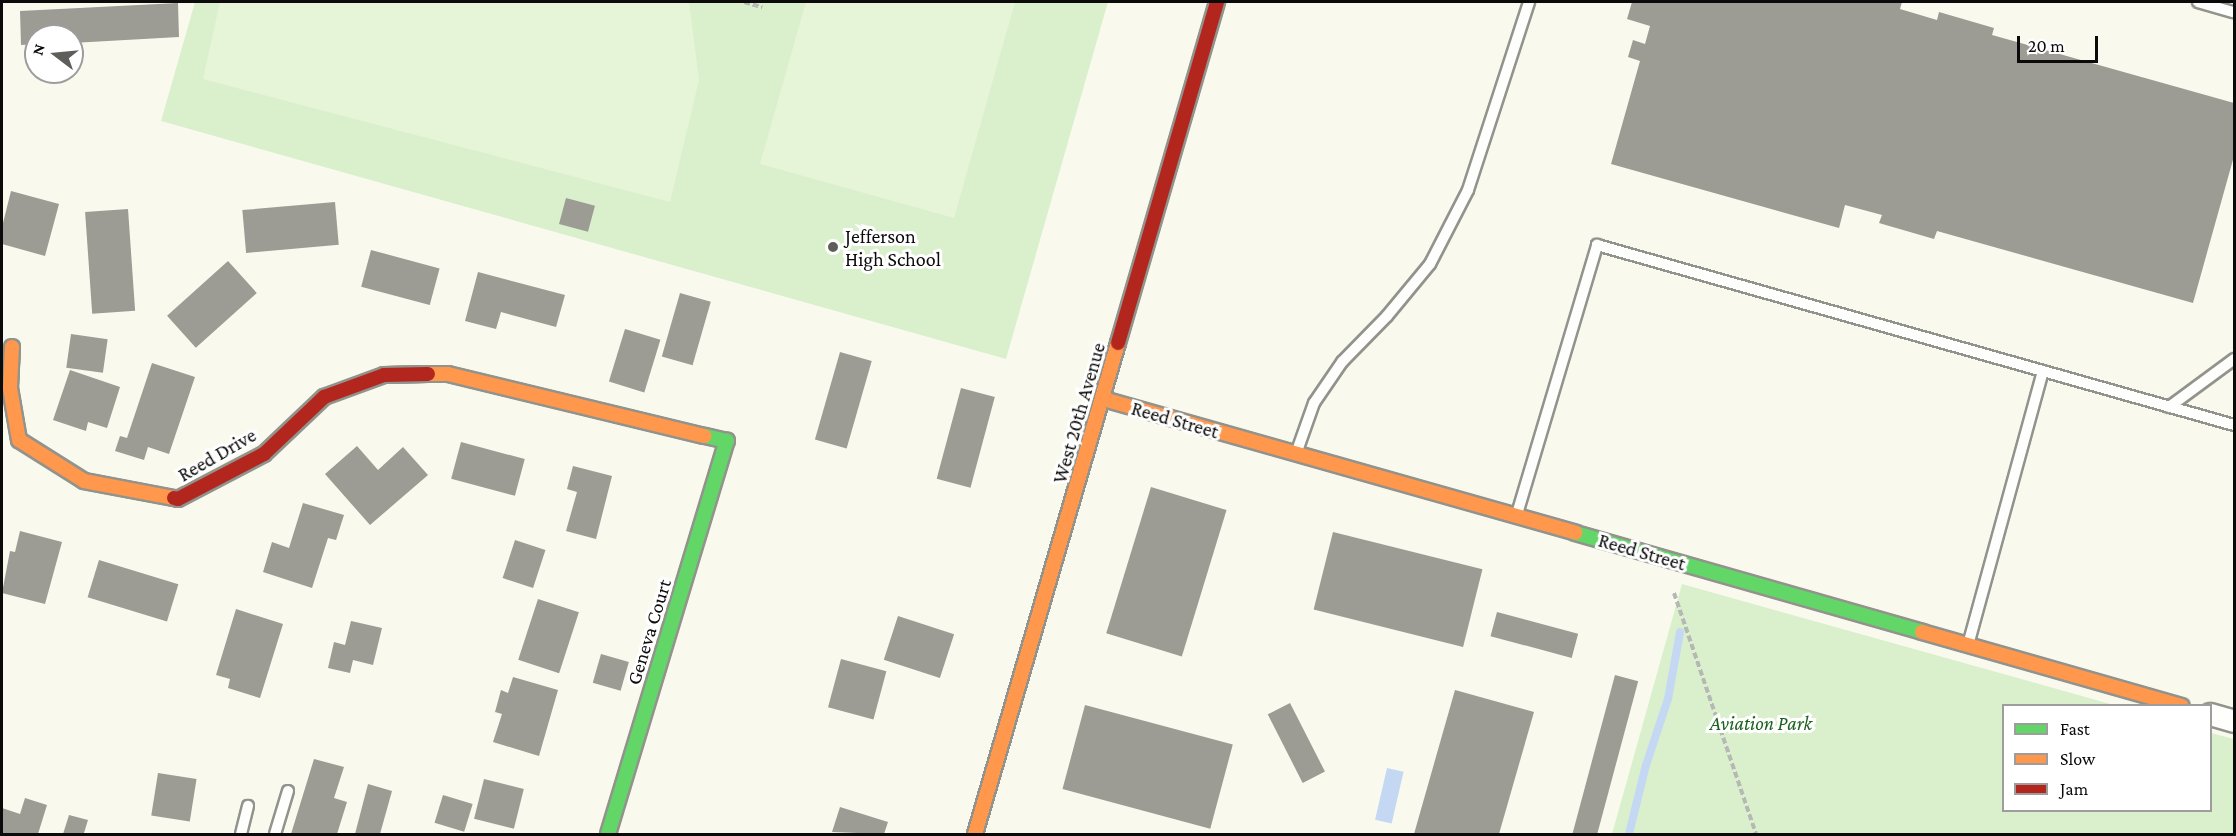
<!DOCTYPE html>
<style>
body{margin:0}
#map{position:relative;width:2236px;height:836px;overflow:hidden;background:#f9faed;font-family:"Crimson Pro",serif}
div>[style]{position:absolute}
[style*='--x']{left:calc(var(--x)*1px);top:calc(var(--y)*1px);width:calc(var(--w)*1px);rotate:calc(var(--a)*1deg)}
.green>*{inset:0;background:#daf0cd}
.pitch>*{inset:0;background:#e6f4d7}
.water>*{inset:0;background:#c4d8f3;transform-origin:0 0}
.stream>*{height:8px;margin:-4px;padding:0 4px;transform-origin:4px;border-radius:4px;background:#c4d8f3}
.building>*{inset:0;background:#9c9b94;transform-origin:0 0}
.path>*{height:4px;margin-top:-2px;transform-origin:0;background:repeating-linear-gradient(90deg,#b7b7b5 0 6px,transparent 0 9px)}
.roads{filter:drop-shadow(2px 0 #92938d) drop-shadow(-2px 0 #92938d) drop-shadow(0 2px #92938d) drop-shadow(0 -2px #92938d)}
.lane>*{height:10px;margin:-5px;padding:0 5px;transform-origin:5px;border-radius:5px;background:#fefefc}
.street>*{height:21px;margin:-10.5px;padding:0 10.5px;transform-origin:10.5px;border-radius:10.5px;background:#fefefc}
.fast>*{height:14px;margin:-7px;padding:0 7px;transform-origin:7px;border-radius:7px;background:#63d668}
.slow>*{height:14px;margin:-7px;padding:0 7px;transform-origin:7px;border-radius:7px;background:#ff974d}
.jam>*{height:14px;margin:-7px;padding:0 7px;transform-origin:7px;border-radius:7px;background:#b3261e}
.dots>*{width:16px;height:16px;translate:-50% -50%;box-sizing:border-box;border:3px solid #fff;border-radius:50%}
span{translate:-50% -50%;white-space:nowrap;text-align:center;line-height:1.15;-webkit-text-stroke:6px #fff;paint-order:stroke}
.poi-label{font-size:20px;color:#0b0b0b}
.left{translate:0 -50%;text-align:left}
.street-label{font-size:20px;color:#0b0b0b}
.park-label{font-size:20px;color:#1c611e;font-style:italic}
.frame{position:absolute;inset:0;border:3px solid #0b0b0b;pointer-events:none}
.legend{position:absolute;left:2002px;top:704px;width:210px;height:108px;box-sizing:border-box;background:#fff;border:2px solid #9d9d9d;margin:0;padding:8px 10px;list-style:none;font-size:18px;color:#0b0b0b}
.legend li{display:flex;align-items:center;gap:12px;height:30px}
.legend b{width:30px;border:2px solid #9d9d9d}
.north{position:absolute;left:24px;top:24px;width:60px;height:60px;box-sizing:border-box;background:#fff;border:2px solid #9d9d9d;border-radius:50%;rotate:286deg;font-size:16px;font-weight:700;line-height:24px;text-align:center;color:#0b0b0b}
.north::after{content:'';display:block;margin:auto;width:21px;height:27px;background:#5e5f5a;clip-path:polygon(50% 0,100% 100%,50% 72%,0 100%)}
.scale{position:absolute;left:2017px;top:36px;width:81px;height:27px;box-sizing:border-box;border:3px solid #0b0b0b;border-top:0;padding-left:8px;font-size:18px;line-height:21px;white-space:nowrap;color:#0b0b0b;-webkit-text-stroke:4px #fff;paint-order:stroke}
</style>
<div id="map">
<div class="green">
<i style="clip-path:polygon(195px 2px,1108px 2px,1006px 359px,161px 121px)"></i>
<i style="clip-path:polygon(1682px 584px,2114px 705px,2004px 706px,2004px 810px,2210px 810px,2211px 733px,2234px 739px,2234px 834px,1612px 834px)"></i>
</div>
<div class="pitch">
<i style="clip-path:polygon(220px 2px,689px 2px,699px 80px,670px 202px,203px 79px)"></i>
<i style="clip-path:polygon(806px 2px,1015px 2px,954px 218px,760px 164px)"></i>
</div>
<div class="water">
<i style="left:1387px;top:768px;width:17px;height:53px;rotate:13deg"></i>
</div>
<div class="stream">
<i style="--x:1629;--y:834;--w:71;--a:-76.2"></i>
<i style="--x:1646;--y:765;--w:70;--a:-71.6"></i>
<i style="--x:1668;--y:699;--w:68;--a:-79.8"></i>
</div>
<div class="building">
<i style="clip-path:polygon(1632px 2px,1902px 2px,1900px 9px,1937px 20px,1939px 12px,1994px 28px,1992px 35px,2234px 103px,2234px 156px,2193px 303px,1937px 231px,1934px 239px,1879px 223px,1882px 215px,1845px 205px,1839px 228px,1611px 164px,1640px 61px,1628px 57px,1633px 40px,1645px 44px,1650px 26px,1627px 19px)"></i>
<i style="clip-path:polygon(178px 3px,179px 37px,72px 43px,72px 36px,36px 36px,36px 44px,21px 45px,20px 11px)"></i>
<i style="clip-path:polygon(11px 191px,59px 204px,45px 256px,2px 244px,2px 227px)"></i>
<i style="left:566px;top:198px;width:30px;height:27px;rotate:15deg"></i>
<i style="left:335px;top:202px;width:43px;height:93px;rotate:85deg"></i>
<i style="left:128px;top:209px;width:102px;height:43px;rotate:86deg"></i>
<i style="left:371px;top:250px;width:71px;height:38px;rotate:15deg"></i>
<i style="left:228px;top:261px;width:43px;height:82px;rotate:48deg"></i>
<i style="clip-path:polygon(478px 272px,565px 295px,556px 327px,501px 312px,496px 329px,465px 321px)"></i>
<i style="left:680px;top:293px;width:32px;height:66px;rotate:16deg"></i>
<i style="left:625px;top:329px;width:37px;height:55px;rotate:17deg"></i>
<i style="left:71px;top:334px;width:37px;height:34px;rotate:8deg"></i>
<i style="left:840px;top:352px;width:33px;height:91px;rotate:16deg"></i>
<i style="clip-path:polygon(152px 363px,195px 377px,169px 454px,148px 447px,144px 460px,115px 451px,120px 436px,127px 438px)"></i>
<i style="clip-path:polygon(70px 370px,120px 387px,107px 428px,88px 422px,86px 431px,53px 420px)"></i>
<i style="left:961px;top:388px;width:35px;height:94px;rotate:15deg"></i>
<i style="left:461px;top:442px;width:66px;height:38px;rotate:15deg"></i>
<i style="clip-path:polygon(357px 446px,378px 470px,403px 447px,428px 475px,370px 525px,325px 474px)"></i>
<i style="clip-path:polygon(573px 466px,612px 476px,596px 539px,566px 531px,577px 492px,567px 489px)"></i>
<i style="left:1151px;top:487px;width:79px;height:153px;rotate:17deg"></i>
<i style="clip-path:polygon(303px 503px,344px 515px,336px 540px,328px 538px,312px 588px,263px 572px,272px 542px,289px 548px)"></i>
<i style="clip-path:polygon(20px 531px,62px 542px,45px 604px,2px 593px,10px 551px,15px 552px)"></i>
<i style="left:1333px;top:532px;width:154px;height:80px;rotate:14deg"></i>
<i style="left:515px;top:540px;width:32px;height:40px;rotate:18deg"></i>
<i style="left:99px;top:560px;width:83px;height:39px;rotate:17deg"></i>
<i style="left:538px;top:599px;width:43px;height:64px;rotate:18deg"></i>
<i style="clip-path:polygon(236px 609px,283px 624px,260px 698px,228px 688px,230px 679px,216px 675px)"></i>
<i style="left:1497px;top:612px;width:84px;height:25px;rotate:15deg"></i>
<i style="left:898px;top:616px;width:59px;height:46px;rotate:18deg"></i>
<i style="clip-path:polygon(351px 621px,382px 628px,373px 665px,353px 660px,350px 673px,328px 668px,334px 642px,345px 645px)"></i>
<i style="left:601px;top:654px;width:29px;height:30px;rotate:16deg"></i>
<i style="left:841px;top:659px;width:47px;height:50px;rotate:15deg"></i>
<i style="left:1615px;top:675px;width:24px;height:165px;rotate:15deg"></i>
<i style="clip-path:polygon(513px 677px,558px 690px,539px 756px,493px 742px,502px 714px,495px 712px,501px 690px,508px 693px)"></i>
<i style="clip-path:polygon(1455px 690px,1534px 712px,1499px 834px,1414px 834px)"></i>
<i style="left:1290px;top:703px;width:77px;height:25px;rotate:63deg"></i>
<i style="left:1085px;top:705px;width:153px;height:87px;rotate:15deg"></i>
<i style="clip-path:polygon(314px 759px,344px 767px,334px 798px,347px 802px,337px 834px,291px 834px)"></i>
<i style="left:158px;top:773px;width:39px;height:43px;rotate:9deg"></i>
<i style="left:484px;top:779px;width:41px;height:41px;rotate:14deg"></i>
<i style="clip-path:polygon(368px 784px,392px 791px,380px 834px,355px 834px)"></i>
<i style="left:443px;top:795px;width:31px;height:29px;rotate:17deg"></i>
<i style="clip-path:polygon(25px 798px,47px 805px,38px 834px,2px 834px,2px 808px,20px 814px)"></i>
<i style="clip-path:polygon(840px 807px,888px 822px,884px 834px,832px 832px)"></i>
<i style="clip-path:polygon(69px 815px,88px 820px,84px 833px,88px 834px,63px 834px)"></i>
</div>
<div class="path">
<i style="--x:744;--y:2;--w:19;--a:16"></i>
<i style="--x:1674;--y:593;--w:255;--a:71.2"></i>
</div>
<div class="roads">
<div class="lane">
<i style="--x:2198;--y:2;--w:37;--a:16"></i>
<i style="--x:2169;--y:407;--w:81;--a:-36.4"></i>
<i style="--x:1297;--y:451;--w:51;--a:-70.5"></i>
<i style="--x:1314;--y:403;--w:50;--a:-55.7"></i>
<i style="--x:1342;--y:362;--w:64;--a:-45.6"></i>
<i style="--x:1387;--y:316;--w:67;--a:-50.4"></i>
<i style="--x:1430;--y:264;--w:83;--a:-62.8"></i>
<i style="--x:1468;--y:190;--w:198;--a:-72"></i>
<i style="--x:1517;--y:514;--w:281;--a:-73.4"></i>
<i style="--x:1597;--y:245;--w:662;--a:15.78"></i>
<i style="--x:1968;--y:645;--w:284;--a:-74.7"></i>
<i style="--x:241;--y:834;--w:29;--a:-76"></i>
<i style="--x:275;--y:834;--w:45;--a:-73.2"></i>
</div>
<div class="street">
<i style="--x:2210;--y:714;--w:25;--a:16"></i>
</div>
<div class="fast">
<i style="--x:1575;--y:533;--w:361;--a:15.9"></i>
<i style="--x:608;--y:834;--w:411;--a:-73.2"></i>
<i style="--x:727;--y:441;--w:23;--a:-167"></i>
</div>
<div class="slow">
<i style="--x:12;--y:347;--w:41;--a:92.8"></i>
<i style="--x:10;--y:388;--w:53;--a:80.2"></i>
<i style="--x:19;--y:440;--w:77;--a:32.2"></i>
<i style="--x:84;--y:481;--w:92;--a:10.7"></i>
<i style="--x:428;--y:374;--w:20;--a:0"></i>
<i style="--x:448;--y:374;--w:264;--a:13.6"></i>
<i style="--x:1103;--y:399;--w:491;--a:15.8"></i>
<i style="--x:1922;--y:632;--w:270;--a:15.9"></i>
<i style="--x:975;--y:834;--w:511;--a:-73.76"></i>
</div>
<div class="jam">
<i style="--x:1118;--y:343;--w:355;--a:-73.8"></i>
<i style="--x:174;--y:498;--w:4;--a:14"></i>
<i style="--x:178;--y:499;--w:97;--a:-27.6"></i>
<i style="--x:264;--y:454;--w:83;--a:-43.5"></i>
<i style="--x:324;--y:397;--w:64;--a:-20.1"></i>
<i style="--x:384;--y:375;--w:44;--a:-1.3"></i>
</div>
</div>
<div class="dots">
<i style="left:833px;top:247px;background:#5e5f5a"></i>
</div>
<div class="poi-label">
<span class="left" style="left:845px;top:248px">Jefferson<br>High School</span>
</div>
<div class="street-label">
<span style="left:1079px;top:413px;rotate:-74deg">West 20th Avenue</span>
<span style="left:1175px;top:420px;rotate:16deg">Reed Street</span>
<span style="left:217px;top:455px;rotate:-30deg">Reed Drive</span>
<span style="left:1642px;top:552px;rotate:16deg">Reed Street</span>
<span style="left:649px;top:632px;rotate:-73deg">Geneva Court</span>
</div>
<div class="park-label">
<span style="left:1761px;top:723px">Aviation Park</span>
</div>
<div class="frame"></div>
<ul class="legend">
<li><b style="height:8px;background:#63d668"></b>Fast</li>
<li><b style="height:8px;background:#ff974d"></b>Slow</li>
<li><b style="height:8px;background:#b3261e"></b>Jam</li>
</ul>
<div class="north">N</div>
<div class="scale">20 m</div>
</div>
